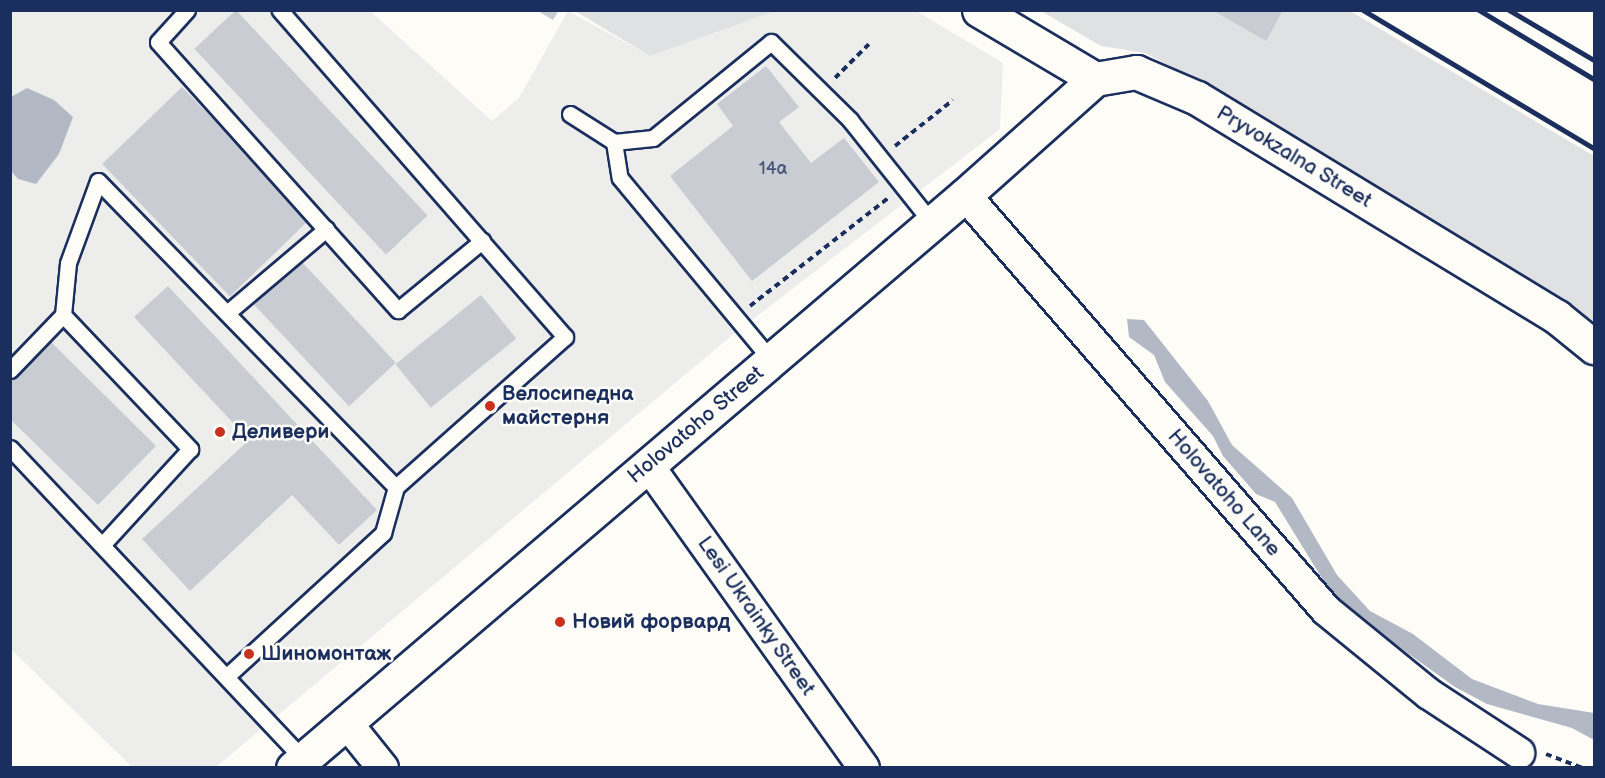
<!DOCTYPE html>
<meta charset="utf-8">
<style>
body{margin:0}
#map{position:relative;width:1605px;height:778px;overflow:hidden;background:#fdfcf7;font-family:"Balsamiq Sans",sans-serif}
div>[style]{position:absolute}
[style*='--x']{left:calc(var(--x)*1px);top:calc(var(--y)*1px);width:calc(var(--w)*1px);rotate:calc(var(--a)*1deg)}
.built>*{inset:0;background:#edeeec}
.green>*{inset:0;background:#e0e1e3}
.water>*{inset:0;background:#b3b8c5}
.building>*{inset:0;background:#c9ccd3;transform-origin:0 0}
.path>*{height:4px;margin-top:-2px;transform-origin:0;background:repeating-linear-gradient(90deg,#1b2f5e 0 6px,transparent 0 10.5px)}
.roads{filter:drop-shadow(2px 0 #1b2f5e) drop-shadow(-2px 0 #1b2f5e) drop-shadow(0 2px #1b2f5e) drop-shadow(0 -2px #1b2f5e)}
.lane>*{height:15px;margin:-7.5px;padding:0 7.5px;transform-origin:7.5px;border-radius:7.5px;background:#fdfcf7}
.street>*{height:30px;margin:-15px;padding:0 15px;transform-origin:15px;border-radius:15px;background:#fdfcf7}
.secondary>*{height:33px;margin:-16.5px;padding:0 16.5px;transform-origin:16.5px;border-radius:16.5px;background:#fdfcf7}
.rail>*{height:4.5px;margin:-2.25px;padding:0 2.25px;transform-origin:2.25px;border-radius:2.25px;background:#1b2f5e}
.dots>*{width:16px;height:16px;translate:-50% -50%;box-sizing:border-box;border:3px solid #fdfcf7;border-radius:50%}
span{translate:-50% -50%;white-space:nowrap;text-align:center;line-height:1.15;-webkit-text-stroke:5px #fdfcf7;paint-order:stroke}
.number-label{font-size:18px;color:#46567b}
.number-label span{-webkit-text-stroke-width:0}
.street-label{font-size:21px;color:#1b2f5e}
.poi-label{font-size:21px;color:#1b2f5e;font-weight:700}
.left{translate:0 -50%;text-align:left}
.frame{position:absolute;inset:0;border:12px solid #1b2f5e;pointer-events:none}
</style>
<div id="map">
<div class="built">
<i style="clip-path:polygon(10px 11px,370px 11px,492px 121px,519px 98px,568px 11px,650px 56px,775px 11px,916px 11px,1003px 63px,1000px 129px,730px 337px,216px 767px,132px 767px,11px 649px)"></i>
</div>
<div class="green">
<i style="clip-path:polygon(575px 11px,775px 11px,650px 56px)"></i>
<i style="clip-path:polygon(1041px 11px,1350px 11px,1594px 156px,1594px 321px,1195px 79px,1145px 53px,1101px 46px)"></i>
</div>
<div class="water">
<i style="clip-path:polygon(27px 88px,54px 100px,73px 117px,59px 154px,36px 184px,18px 179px,11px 171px,11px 97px)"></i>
<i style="clip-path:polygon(1127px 319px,1144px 320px,1208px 401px,1232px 445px,1292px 498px,1337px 575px,1370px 611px,1413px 634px,1472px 679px,1538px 704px,1594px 713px,1594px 740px,1572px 728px,1487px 704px,1455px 687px,1364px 622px,1328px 588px,1275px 502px,1256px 494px,1223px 456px,1213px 436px,1165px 382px,1154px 355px,1129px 337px)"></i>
</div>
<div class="building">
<i style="left:236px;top:10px;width:281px;height:57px;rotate:47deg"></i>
<i style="clip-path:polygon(536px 10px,559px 10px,553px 20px)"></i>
<i style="clip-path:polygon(1212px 10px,1283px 10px,1266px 41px)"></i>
<i style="clip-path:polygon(766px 66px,799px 107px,779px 122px,811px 163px,844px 138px,879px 182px,752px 281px,670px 176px,733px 126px,717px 104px)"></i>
<i style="left:182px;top:87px;width:184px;height:111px;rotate:46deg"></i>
<i style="left:301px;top:261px;width:139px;height:64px;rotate:47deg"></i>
<i style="clip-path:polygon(168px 286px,377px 510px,339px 545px,292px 495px,190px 591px,142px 539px,249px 440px,134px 317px)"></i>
<i style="left:481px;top:295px;width:56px;height:110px;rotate:51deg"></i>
<i style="clip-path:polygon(51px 342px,156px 446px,98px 505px,10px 419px,10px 382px)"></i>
</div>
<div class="path">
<i style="--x:835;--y:78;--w:49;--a:-45"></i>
<i style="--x:895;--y:146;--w:74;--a:-38.4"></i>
<i style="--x:750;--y:306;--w:175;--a:-38"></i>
<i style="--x:1546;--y:754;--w:39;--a:21"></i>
</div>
<div class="roads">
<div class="lane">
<i style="--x:187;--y:10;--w:43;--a:132.2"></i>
<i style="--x:158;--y:42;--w:360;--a:48.2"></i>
<i style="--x:398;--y:310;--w:109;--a:-39.4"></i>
<i style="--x:570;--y:114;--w:52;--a:32.5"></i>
<i style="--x:614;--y:142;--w:36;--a:81"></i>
<i style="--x:620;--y:178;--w:236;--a:50.3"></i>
<i style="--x:614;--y:142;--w:39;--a:-6"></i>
<i style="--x:653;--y:138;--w:152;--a:-39.1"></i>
<i style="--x:771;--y:42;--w:111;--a:44.6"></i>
<i style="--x:850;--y:120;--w:132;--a:51.5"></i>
<i style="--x:227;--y:313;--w:130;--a:-40.3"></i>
<i style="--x:63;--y:315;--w:185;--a:46.5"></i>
<i style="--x:190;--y:449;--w:130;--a:132.5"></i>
<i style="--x:10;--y:370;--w:76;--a:-46.1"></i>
<i style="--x:63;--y:315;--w:52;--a:-84.5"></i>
<i style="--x:68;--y:263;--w:87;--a:-69.9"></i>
<i style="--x:98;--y:181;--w:427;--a:45.8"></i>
<i style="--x:10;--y:448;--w:427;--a:46.7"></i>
<i style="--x:227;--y:676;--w:212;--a:-42.5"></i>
<i style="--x:383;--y:533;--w:48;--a:-74.2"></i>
<i style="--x:396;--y:487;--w:226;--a:-41.6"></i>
<i style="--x:565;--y:337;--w:434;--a:-131.1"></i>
</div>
<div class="street">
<i style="--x:965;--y:195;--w:550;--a:48.98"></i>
<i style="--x:1326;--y:610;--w:133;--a:39.2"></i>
<i style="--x:1429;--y:694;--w:108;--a:33.2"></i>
<i style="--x:648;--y:465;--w:372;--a:54.5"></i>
<i style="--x:346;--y:722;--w:59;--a:51.2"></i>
</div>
<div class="secondary">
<i style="--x:979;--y:10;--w:135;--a:30.7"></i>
<i style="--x:1095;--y:79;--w:42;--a:-9.7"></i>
<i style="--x:1136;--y:72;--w:66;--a:23.1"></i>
<i style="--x:1197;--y:98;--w:421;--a:31.3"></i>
<i style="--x:1557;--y:317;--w:48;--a:39"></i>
<i style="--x:293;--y:768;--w:883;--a:-40.45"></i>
<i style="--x:965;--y:195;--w:174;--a:-41.7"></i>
</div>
</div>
<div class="rail">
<i style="--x:1363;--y:10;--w:269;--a:30.9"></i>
<i style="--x:1479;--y:10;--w:134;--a:31"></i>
<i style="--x:1509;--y:10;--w:99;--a:30.5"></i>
</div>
<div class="dots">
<i style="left:490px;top:406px;background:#c8321e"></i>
<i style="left:220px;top:432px;background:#c8321e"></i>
<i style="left:560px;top:622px;background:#c8321e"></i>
<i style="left:249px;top:654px;background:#c8321e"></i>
</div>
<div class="number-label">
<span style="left:773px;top:169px">14а</span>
</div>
<div class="street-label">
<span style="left:1294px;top:157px;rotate:31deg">Pryvokzalna Street</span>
<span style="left:696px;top:425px;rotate:-40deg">Holovatoho Street</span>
<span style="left:1224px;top:493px;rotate:49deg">Holovatoho Lane</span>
<span style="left:756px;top:616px;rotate:55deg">Lesi Ukrainky Street</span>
</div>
<div class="poi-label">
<span class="left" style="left:502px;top:406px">Велосипедна<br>майстерня</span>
<span class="left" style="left:232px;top:432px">Деливери</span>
<span class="left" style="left:572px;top:622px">Новий форвард</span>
<span class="left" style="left:261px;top:654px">Шиномонтаж</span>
</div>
<div class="frame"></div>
</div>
